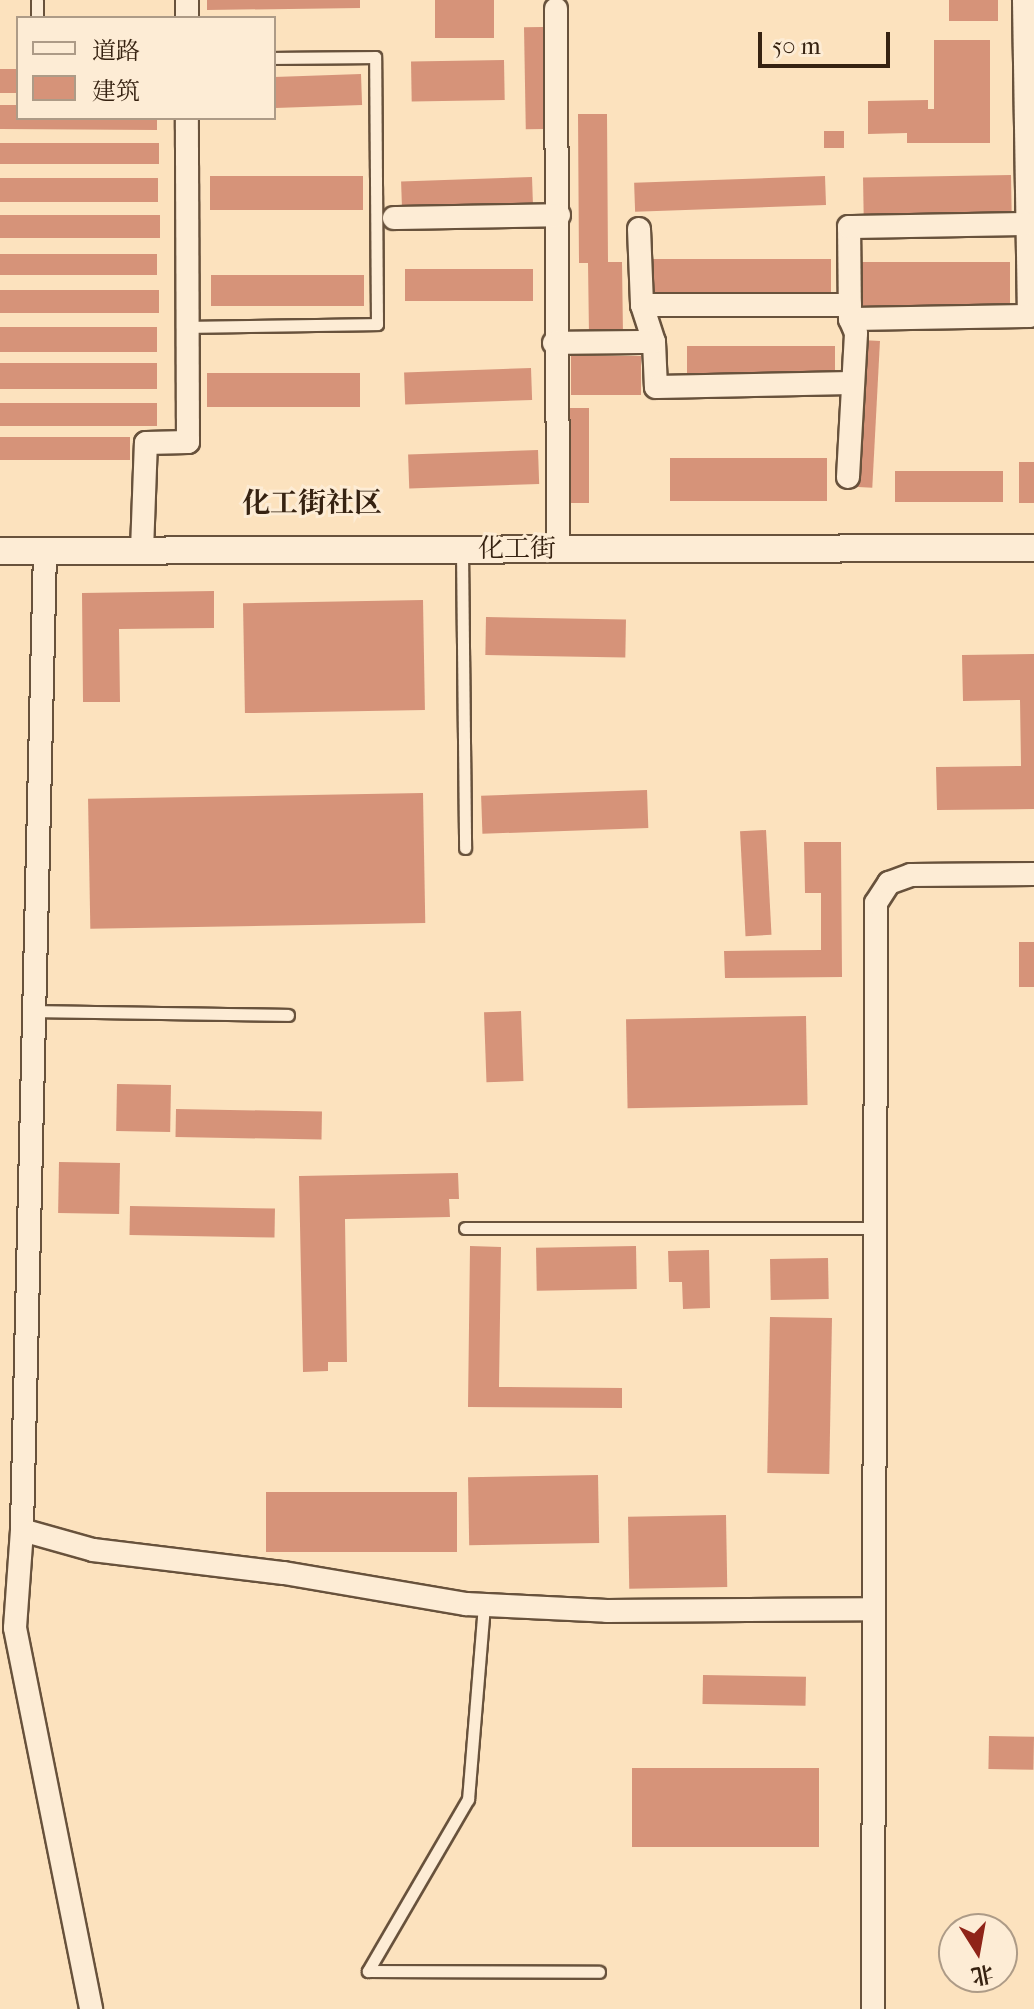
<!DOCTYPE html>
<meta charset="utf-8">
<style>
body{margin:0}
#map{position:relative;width:1034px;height:2009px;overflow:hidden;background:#fce2be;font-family:"IM FELL French Canon","Noto Serif SC",serif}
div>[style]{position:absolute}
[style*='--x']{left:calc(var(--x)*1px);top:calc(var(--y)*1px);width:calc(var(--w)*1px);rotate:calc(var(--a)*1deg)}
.building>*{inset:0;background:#d69379;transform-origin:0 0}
.roads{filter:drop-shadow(2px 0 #68523c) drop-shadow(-2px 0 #68523c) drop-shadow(0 2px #68523c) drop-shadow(0 -2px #68523c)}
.service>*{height:11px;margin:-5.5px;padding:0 5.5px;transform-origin:5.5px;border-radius:5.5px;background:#fdecd5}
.minor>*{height:22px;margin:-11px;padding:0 11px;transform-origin:11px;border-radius:11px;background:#fdecd5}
.tertiary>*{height:26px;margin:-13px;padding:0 13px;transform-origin:13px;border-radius:13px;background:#fdecd5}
span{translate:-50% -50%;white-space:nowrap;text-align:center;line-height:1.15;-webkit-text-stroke:6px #fdecd5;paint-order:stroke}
.street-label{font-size:26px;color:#362211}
.neighbourhood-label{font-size:28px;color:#362211;font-weight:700}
.legend{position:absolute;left:16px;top:16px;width:260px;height:104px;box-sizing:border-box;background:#fdecd5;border:2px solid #ad9b87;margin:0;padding:10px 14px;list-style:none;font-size:24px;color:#362211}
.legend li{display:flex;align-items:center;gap:16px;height:40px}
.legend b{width:40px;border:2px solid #ad9b87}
.north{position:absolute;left:938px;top:1913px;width:80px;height:80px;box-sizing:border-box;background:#fdecd5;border:2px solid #ad9b87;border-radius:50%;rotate:169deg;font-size:22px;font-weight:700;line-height:32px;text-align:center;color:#362211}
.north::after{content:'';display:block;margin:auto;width:28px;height:36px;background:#8f2418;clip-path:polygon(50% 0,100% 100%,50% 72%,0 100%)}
.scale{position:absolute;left:758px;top:32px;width:132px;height:36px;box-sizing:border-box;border:4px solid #362211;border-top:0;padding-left:10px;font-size:24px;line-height:28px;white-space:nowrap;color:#362211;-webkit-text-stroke:6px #fdecd5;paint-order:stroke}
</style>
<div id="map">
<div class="building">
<i style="clip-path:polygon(207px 0,360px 0,360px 8px,207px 10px)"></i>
<i style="left:435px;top:0;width:59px;height:38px"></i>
<i style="left:949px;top:0;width:49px;height:21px"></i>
<i style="left:543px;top:27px;width:102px;height:19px;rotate:89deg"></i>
<i style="clip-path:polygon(934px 40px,990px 40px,990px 143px,907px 143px,907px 133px,868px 134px,868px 101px,928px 100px,928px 109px,934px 109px)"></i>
<i style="left:504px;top:60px;width:40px;height:93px;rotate:89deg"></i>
<i style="left:0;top:69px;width:18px;height:24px"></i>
<i style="left:361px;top:74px;width:31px;height:87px;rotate:88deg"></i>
<i style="clip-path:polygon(0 105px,18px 105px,18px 118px,157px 118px,157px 130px,0 129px)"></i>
<i style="clip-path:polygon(578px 114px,607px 114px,608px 262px,622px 262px,623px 335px,589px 335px,588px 263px,579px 263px)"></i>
<i style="left:824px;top:131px;width:20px;height:17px"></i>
<i style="left:0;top:143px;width:159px;height:21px"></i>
<i style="left:1011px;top:175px;width:40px;height:148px;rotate:89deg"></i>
<i style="left:363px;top:176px;width:34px;height:153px;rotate:90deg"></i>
<i style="left:825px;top:176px;width:29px;height:191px;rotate:88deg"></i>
<i style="left:532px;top:177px;width:29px;height:131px;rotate:88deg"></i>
<i style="left:0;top:178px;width:158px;height:24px"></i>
<i style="left:0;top:215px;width:160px;height:23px"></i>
<i style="left:0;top:254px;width:157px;height:21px"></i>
<i style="left:831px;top:259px;width:33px;height:187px;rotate:90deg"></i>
<i style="left:1010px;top:262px;width:44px;height:150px;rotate:90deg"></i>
<i style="left:533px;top:269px;width:32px;height:128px;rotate:90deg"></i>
<i style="left:364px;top:275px;width:31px;height:153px;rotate:90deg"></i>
<i style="left:0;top:290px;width:159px;height:23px"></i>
<i style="left:0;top:327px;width:157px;height:25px"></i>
<i style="left:861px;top:340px;width:19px;height:147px;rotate:3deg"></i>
<i style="left:835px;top:346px;width:29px;height:148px;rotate:90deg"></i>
<i style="left:641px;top:356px;width:39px;height:70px;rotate:90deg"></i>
<i style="left:0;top:363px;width:157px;height:26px"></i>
<i style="left:531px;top:368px;width:32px;height:127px;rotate:88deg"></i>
<i style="left:360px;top:373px;width:34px;height:153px;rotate:90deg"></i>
<i style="left:0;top:403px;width:157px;height:23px"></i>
<i style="left:565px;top:408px;width:24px;height:95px"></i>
<i style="left:0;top:437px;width:130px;height:23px"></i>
<i style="left:538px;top:450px;width:34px;height:130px;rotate:88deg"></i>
<i style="left:827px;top:458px;width:43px;height:157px;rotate:90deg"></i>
<i style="left:1019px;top:462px;width:15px;height:41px"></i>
<i style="left:1003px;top:471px;width:31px;height:108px;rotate:90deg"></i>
<i style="clip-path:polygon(214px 591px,214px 628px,119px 629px,120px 702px,83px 702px,82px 593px)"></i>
<i style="left:423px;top:600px;width:110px;height:180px;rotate:89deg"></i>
<i style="left:486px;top:617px;width:140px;height:38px;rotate:1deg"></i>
<i style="clip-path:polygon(1034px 654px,1034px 809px,937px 810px,936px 767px,1021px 766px,1020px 700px,963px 701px,962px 655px)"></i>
<i style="left:647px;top:790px;width:38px;height:166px;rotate:88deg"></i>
<i style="left:423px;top:793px;width:130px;height:335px;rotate:89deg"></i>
<i style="left:766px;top:830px;width:105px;height:26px;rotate:87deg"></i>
<i style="clip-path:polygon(804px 842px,841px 842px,842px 977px,725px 978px,724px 951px,821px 950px,821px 893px,805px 893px)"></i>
<i style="left:1019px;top:942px;width:15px;height:45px"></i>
<i style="left:521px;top:1011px;width:70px;height:37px;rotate:88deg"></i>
<i style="left:806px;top:1016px;width:89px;height:180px;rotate:89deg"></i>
<i style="left:117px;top:1084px;width:54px;height:47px;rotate:1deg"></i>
<i style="left:176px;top:1109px;width:146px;height:28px;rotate:1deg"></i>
<i style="left:59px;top:1162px;width:61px;height:51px;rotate:1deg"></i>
<i style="clip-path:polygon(458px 1173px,459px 1199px,449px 1199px,450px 1217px,345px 1219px,347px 1362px,328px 1362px,328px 1371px,303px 1372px,299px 1176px)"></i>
<i style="left:130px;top:1206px;width:145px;height:29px;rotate:1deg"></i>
<i style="clip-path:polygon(470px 1246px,501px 1247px,499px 1387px,622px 1388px,622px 1408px,468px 1407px)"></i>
<i style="left:636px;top:1246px;width:43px;height:100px;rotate:89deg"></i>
<i style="clip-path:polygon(709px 1250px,710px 1308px,683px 1309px,682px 1282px,669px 1282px,668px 1251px)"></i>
<i style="left:828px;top:1258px;width:41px;height:58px;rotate:89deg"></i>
<i style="left:770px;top:1317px;width:62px;height:156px;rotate:1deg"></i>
<i style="left:598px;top:1475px;width:68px;height:130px;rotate:89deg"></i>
<i style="left:266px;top:1492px;width:191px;height:60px"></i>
<i style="left:726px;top:1515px;width:72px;height:98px;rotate:89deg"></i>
<i style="left:703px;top:1675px;width:103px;height:29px;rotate:1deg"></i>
<i style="left:989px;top:1736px;width:45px;height:33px;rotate:1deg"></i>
<i style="left:632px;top:1768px;width:187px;height:79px"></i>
</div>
<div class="roads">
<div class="service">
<i style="--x:37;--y:0;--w:18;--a:90"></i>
<i style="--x:188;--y:327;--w:189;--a:-0.9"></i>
<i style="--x:377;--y:324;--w:267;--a:-90.4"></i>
<i style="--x:375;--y:57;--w:101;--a:179.4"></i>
<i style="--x:462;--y:550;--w:298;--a:89.4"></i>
<i style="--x:34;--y:1011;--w:254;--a:0.9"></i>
<i style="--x:465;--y:1228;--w:409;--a:0"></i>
<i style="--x:484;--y:1605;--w:195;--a:94.7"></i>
<i style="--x:468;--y:1799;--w:199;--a:120.2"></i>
<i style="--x:368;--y:1971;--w:231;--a:0.2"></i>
</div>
<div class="minor">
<i style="--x:187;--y:0;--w:18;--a:90"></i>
<i style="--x:1024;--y:0;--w:316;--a:89.1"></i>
<i style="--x:1029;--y:316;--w:179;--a:179"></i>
<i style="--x:850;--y:319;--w:92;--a:-90.6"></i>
<i style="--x:849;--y:227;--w:178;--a:-1"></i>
<i style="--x:556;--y:9;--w:540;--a:89.79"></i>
<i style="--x:394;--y:218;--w:165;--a:-1"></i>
<i style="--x:639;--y:229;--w:76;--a:87.7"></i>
<i style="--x:642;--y:305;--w:39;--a:72"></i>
<i style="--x:654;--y:342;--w:45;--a:87.5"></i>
<i style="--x:656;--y:387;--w:196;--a:-1.2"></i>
<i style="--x:642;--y:305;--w:208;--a:0"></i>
<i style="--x:554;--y:343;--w:100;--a:-0.6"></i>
<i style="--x:848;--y:477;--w:144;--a:-86.8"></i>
<i style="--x:856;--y:333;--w:15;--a:-113"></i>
<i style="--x:142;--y:550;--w:107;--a:-87.9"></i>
<i style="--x:146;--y:443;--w:42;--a:-1.4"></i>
<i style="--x:188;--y:442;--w:324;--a:-90.2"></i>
<i style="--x:45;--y:551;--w:979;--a:91.35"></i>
<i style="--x:22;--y:1530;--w:74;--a:15.7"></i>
<i style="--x:93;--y:1550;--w:192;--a:6.9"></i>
<i style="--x:284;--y:1573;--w:185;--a:9.7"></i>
<i style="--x:466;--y:1604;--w:141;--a:2.8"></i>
<i style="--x:607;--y:1611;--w:266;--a:-0.4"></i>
<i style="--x:22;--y:1530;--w:98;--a:94.1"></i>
<i style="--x:15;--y:1628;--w:389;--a:78.7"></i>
<i style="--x:873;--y:2009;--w:1106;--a:-89.84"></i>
<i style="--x:876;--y:903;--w:24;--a:-57"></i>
<i style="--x:889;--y:883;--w:23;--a:-20"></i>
<i style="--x:911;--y:875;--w:123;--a:-0.5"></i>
</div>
<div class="tertiary">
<i style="--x:0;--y:551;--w:1034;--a:-0.17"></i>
</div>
</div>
<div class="street-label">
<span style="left:517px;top:549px">化工街</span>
</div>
<div class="neighbourhood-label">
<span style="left:312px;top:503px">化工街社区</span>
</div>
<ul class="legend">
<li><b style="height:10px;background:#fdecd5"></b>道路</li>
<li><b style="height:22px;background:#d69379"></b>建筑</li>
</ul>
<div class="north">北</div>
<div class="scale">50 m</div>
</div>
